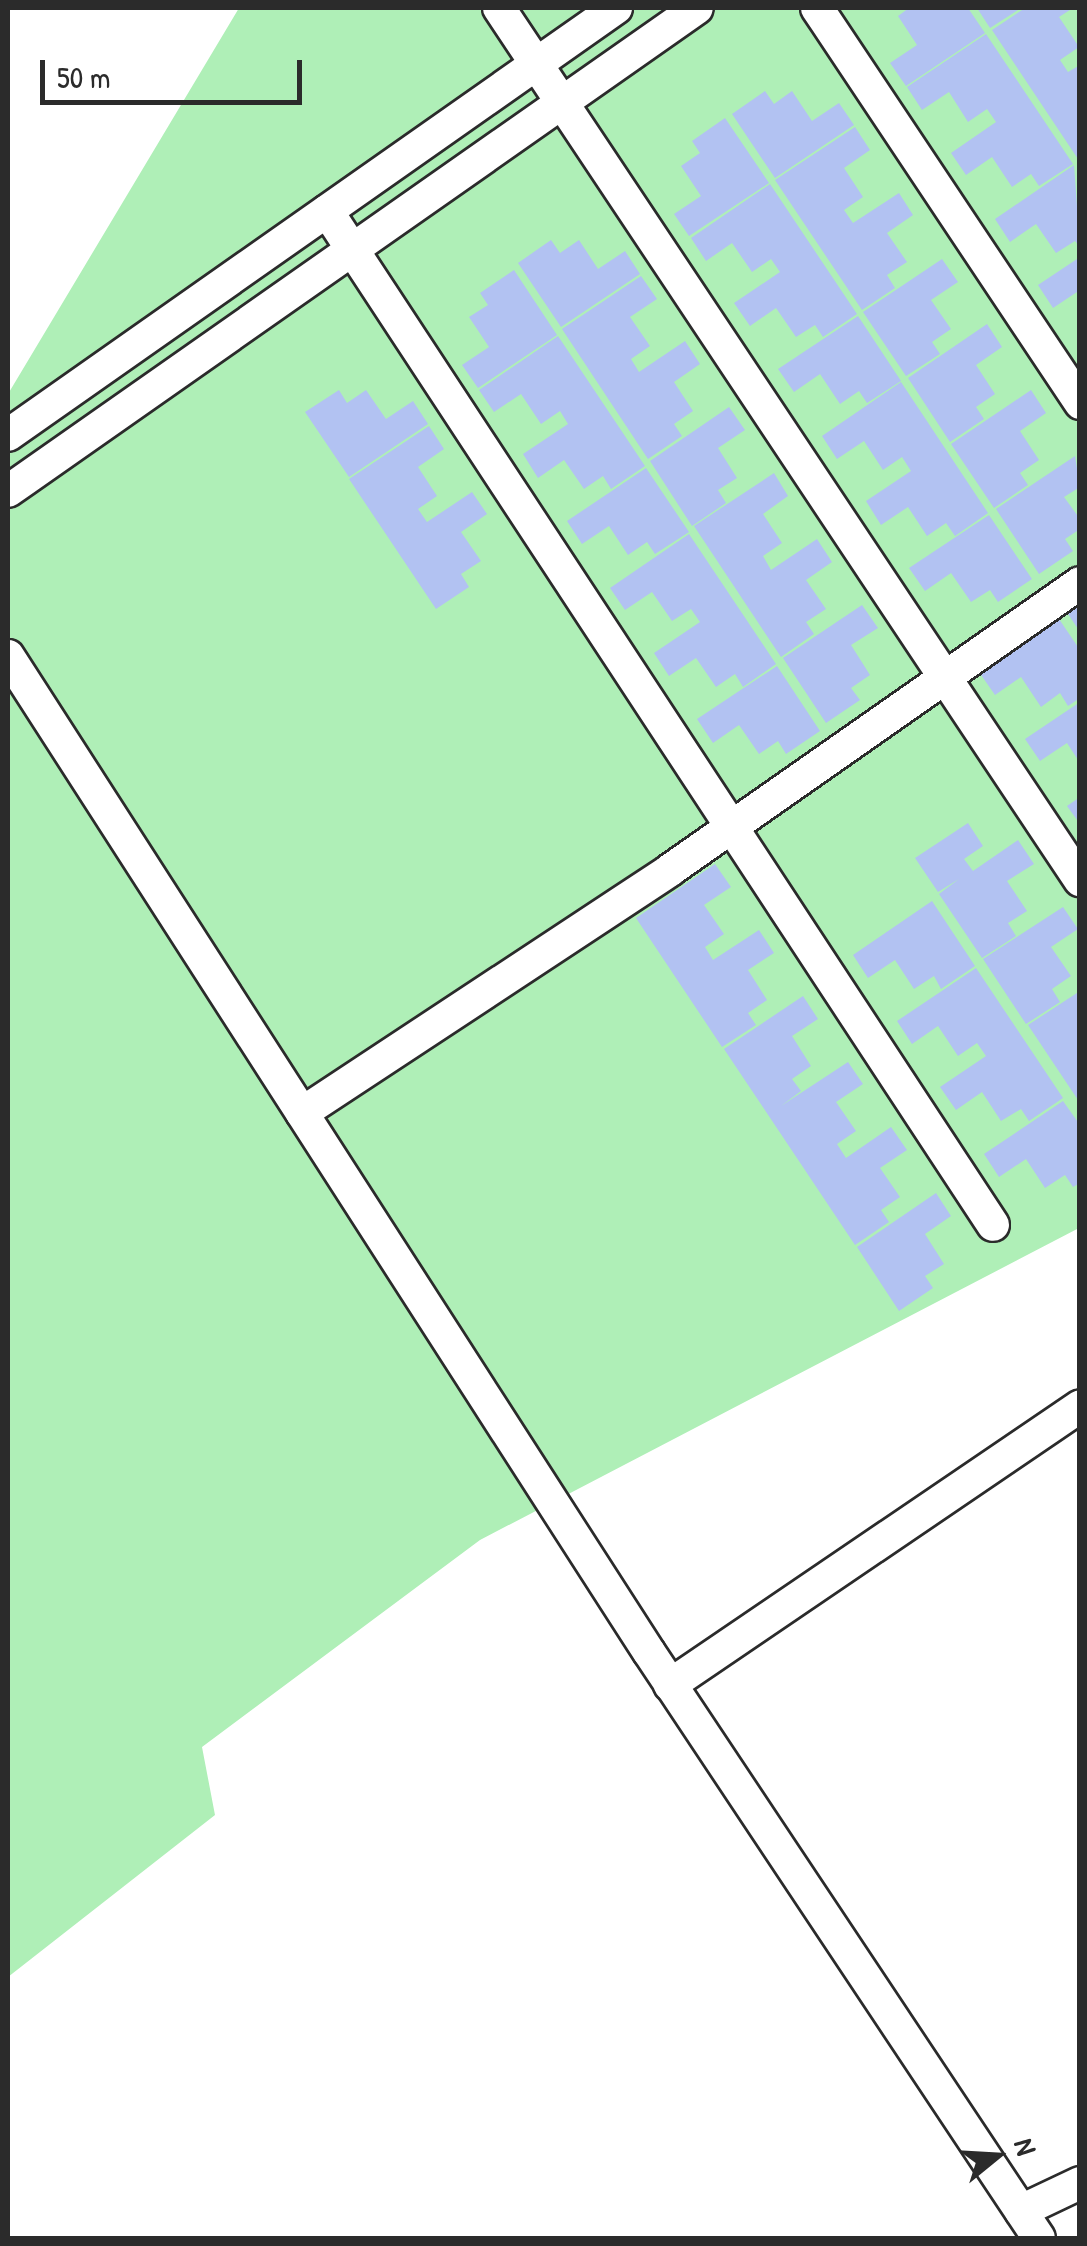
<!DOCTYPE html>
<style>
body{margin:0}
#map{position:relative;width:1087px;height:2246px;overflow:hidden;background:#fff;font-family:"Patrick Hand",sans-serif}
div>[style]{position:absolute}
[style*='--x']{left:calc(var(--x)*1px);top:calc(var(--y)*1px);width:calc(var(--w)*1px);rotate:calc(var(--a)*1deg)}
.green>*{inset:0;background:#afefb7}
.building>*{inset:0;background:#b2c2f2}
.roads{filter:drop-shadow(2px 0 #2b2b2b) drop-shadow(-2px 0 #2b2b2b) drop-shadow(0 2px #2b2b2b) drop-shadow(0 -2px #2b2b2b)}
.street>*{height:32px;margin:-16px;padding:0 16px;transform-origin:16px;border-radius:16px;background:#fff}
span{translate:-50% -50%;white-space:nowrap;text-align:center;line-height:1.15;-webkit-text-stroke:10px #fff;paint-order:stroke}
.frame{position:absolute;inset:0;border:10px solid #2b2b2b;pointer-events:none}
.north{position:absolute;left:947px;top:2106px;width:100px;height:100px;-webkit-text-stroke:8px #fff;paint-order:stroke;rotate:72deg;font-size:28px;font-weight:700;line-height:40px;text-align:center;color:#2b2b2b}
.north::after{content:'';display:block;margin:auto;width:35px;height:45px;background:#2b2b2b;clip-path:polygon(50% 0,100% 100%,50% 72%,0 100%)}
.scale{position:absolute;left:40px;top:60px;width:262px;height:45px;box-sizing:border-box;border:5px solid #2b2b2b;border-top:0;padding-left:12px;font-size:30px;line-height:35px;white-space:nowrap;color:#2b2b2b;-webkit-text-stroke:8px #fff;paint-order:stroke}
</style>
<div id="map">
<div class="green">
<i style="clip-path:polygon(239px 8px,1079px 8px,1079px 1228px,480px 1540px,202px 1747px,215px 1815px,8px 1977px,8px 394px)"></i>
</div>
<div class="building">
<i style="clip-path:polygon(909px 8px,968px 8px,985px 33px,906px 86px,890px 63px,917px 45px,898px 16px)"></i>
<i style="clip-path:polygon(977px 8px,1021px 8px,990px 28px)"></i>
<i style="clip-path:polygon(1025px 8px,1073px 8px,1059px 17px,1079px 47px,1060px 60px,1068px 72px,1080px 65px,1080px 162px,992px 30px)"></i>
<i style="clip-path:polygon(986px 34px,1073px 164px,1039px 186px,1031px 174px,1012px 187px,992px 157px,966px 175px,951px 153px,996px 122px,987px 109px,968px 122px,949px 92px,922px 110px,907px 87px)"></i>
<i style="clip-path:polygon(765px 91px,774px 104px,792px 91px,812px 121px,839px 103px,854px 125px,775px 178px,732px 114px)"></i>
<i style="clip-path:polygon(725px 118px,769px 183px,689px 236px,674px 214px,701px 196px,681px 166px,700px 153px,692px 141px)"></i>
<i style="clip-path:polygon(855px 127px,870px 150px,844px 168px,863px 197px,844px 210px,853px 223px,899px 193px,913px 215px,887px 233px,907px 262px,887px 275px,895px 288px,862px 310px,775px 180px)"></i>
<i style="clip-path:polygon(1074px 165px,1080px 247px,1075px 241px,1056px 253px,1036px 224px,1010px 242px,995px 219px)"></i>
<i style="clip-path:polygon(770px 184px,857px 314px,823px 337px,815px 325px,796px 337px,776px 308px,750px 326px,734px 303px,780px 272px,771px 259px,752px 272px,732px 243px,706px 261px,691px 238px)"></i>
<i style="clip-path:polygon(551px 240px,560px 253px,579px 240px,598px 269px,625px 251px,640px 274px,561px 327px,518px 263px)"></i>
<i style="clip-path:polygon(1080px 257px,1080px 290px,1053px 308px,1038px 285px)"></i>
<i style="clip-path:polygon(942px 259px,958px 282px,931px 300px,951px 329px,932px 342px,940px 354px,906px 376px,863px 312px)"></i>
<i style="clip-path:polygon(514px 270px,557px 335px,478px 388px,462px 365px,489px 347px,469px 317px,488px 305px,480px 293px)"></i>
<i style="clip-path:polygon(641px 276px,657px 299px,630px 317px,650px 346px,631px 359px,639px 372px,685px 341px,700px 364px,674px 382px,693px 411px,674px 424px,682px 436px,648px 459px,562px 329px)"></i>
<i style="clip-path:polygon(858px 316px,901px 381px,867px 403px,859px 391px,840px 404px,820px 374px,794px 392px,778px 369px)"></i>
<i style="clip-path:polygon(987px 324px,1002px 347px,976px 365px,995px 394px,976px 407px,984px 419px,950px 442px,908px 378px)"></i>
<i style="clip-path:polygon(558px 336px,645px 466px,611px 489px,603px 476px,584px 489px,564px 460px,538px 478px,523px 454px,568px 424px,560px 411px,541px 424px,521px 394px,494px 412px,479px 390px)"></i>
<i style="clip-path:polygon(901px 382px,988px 513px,955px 536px,946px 523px,927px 536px,908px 507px,881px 525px,866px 501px,911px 471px,902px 457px,883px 470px,864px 441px,837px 459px,822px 436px)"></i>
<i style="clip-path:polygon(339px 390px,347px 403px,366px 390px,386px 419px,413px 401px,428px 424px,349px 477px,305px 412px)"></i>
<i style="clip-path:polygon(1031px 390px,1046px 413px,1020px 431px,1039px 460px,1020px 473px,1028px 485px,994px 508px,951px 444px)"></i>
<i style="clip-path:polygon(729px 407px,745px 430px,718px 448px,737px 478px,718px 490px,726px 503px,692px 526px,650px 461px)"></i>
<i style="clip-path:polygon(429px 426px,444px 449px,418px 467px,437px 496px,418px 509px,427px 522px,472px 492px,487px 514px,461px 532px,481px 561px,461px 574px,469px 587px,436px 609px,349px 479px)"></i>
<i style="clip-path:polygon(1075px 456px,1080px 487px,1064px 497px,1080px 519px,1080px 529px,1065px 539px,1073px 551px,1039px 574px,996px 509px)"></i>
<i style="clip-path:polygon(646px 468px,689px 532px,655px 554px,647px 542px,628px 555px,609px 526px,582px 544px,567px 521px)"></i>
<i style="clip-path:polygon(774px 473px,788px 496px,763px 514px,782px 543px,763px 556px,771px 570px,817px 539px,832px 562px,806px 580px,826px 609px,806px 622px,814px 634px,781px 657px,694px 526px)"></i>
<i style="clip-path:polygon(989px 515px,1032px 579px,998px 602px,990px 590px,971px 602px,951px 573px,925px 591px,909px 568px)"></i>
<i style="clip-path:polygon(689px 534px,776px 664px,743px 687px,735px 674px,716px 687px,696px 658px,669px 676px,654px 653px,700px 622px,691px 609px,672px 621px,652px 592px,625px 610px,610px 588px)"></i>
<i style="clip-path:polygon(1080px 602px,1080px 632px,1066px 611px)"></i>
<i style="clip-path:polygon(862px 605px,878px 628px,851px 645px,870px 675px,851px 688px,860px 700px,826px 723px,783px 658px)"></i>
<i style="clip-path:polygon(1059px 619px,1080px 650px,1080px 698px,1068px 706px,1060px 693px,1041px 707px,1021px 677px,995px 695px,979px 672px)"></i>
<i style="clip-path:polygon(777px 666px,820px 731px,786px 754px,778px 741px,759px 754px,739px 725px,713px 743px,697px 719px)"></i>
<i style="clip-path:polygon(1080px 702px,1080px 763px,1067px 743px,1040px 761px,1025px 739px)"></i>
<i style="clip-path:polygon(1080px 797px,1080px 824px,1067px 806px)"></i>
<i style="clip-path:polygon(968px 823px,983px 846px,964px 859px,973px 871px,1018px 840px,1034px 864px,1007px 881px,1027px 911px,1008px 923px,1016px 936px,982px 958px,939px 894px,959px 879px,938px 892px,915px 858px)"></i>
<i style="clip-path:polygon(715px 864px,731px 887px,704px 905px,724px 934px,705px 947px,713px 960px,759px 930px,774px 953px,748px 970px,767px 1000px,748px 1013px,756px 1025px,722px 1047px,636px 918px)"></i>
<i style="clip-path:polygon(932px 901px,975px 966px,941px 989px,934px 976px,914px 989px,895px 960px,868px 978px,853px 955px)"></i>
<i style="clip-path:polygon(1063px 907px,1078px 929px,1051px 947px,1071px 976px,1052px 989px,1060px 1002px,1026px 1024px,983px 959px)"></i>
<i style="clip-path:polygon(976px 968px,1063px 1098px,1029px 1121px,1021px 1109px,1001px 1121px,982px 1092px,956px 1110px,940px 1087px,986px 1056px,977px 1043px,958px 1056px,938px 1026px,912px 1044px,897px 1021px)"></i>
<i style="clip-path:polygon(1080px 991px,1080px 1103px,1028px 1025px)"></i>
<i style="clip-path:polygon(803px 996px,818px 1019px,792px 1036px,811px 1066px,792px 1079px,801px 1091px,781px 1106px,848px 1062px,863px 1084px,836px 1102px,856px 1131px,837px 1144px,846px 1158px,891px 1127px,907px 1150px,880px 1168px,900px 1197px,881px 1210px,889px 1222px,855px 1245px,724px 1049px)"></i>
<i style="clip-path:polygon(1063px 1101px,1080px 1125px,1080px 1183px,1073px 1187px,1065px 1175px,1045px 1188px,1026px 1159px,999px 1177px,984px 1154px)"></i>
<i style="clip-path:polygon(936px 1193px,951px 1216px,925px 1234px,944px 1264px,925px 1276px,933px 1288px,899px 1311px,857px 1247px)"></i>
</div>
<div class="roads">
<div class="street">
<i style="--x:499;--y:8;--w:1048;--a:56.33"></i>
<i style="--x:817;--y:8;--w:475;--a:56.3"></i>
<i style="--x:327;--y:211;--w:1213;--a:56.7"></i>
<i style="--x:8;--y:435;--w:743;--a:-35.08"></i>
<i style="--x:8;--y:491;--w:841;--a:-35.03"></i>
<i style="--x:8;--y:656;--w:1184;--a:57.24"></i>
<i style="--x:649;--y:1652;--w:704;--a:56.36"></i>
<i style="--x:302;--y:1113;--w:441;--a:-33.4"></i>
<i style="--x:670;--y:870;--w:500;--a:-34.99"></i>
<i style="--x:670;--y:1685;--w:496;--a:-34.2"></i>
<i style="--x:1021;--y:2211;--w:65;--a:-25.4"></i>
</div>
</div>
<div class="frame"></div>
<div class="north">N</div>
<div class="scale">50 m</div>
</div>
